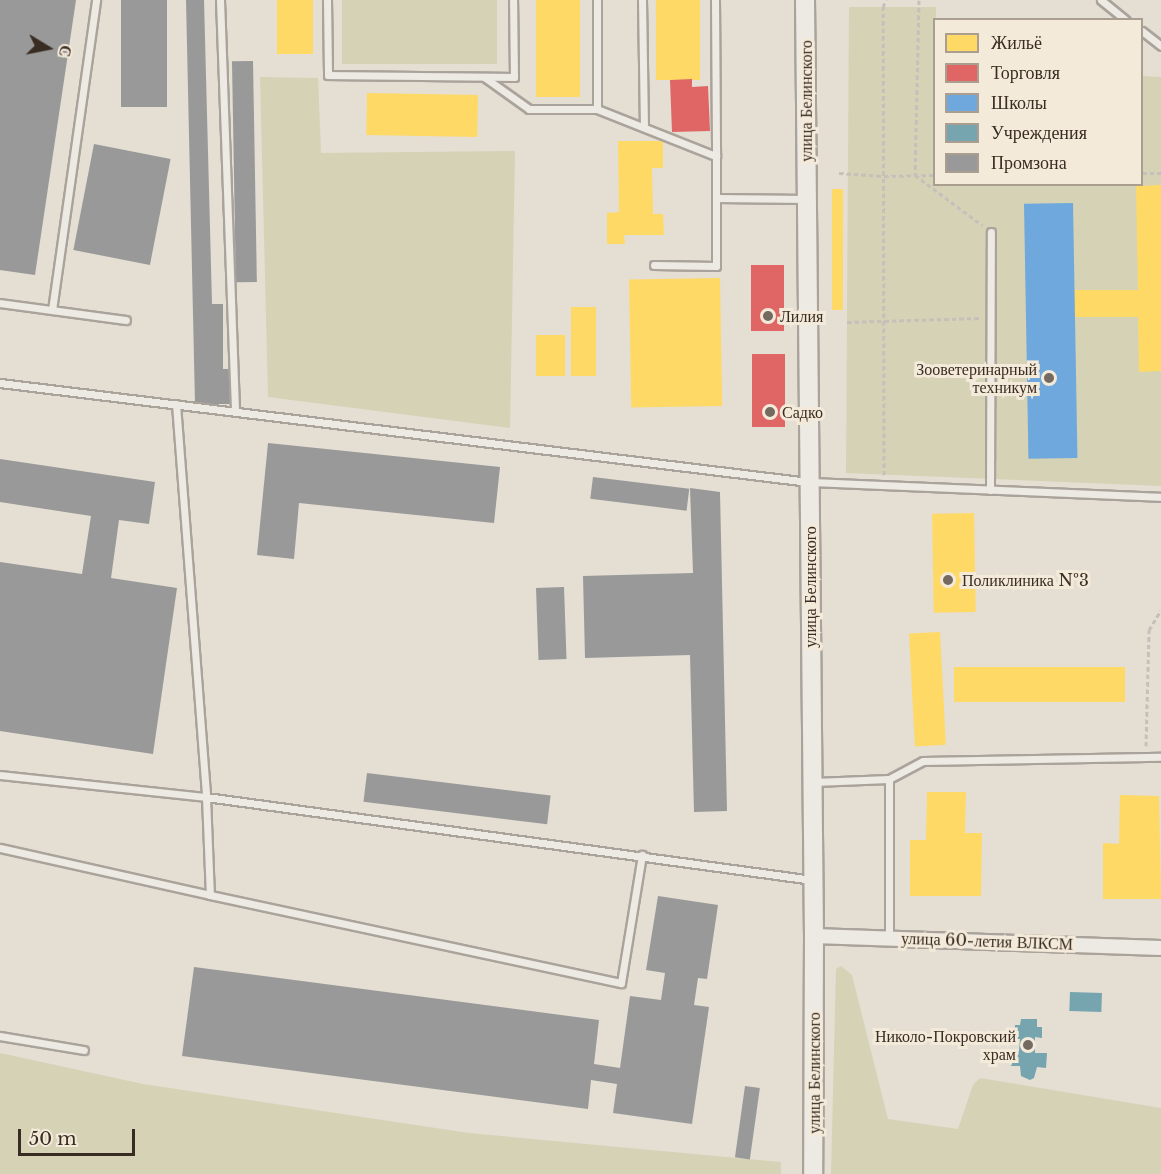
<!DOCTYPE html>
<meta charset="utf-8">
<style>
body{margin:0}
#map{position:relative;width:1161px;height:1174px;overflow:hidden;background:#e4ded3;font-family:"Libre Baskerville",serif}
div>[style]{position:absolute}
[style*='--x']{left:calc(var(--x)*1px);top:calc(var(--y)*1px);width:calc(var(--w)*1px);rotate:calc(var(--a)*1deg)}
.green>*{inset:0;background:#d5d2b6;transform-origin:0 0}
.homes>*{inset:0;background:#ffd966;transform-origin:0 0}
.shops>*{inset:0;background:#e06666;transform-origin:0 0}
.schools>*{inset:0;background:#6fa8dc;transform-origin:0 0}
.public>*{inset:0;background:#76a5af;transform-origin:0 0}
.industry>*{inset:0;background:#999;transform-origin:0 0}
.path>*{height:3px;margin-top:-1.5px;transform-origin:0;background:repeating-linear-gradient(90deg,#c5c0ba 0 4.5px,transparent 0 7.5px)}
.roads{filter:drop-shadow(2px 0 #aaa39b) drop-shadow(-2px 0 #aaa39b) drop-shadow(0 2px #aaa39b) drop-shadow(0 -2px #aaa39b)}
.service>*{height:7px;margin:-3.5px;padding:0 3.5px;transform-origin:3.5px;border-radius:3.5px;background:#ede9e3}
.minor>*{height:14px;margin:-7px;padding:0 7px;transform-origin:7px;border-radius:7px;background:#ede9e3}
.tertiary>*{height:18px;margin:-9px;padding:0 9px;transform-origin:9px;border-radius:9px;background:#ede9e3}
.dots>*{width:16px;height:16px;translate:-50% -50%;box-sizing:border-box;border:3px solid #f4eada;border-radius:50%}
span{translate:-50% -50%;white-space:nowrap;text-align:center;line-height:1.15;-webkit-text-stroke:6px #f4eada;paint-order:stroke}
.street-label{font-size:16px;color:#392c22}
.poi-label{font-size:16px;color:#392c22}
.left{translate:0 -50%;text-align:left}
.right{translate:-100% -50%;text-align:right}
.legend{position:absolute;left:933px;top:18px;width:210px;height:168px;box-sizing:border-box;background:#f4eada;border:2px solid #a99e90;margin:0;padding:8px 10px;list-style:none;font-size:18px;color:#392c22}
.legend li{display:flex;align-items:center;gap:12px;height:30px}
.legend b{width:30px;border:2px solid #a99e90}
.north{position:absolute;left:18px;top:18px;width:60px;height:60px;-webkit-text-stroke:4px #f4eada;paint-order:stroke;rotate:100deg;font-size:16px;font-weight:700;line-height:24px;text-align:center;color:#392c22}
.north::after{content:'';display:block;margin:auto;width:21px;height:27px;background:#392c22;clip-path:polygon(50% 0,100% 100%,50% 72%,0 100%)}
.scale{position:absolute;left:18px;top:1129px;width:117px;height:27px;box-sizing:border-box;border:3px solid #392c22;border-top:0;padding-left:8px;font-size:18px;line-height:21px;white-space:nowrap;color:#392c22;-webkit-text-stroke:4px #f4eada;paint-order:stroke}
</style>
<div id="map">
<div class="green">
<i style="left:342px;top:0;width:155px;height:64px"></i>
<i style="clip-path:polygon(849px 7px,936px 7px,934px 184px,1142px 184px,1142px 76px,1161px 77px,1161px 486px,846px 473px)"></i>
<i style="clip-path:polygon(260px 77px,318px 78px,321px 153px,515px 151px,510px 428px,268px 397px)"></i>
<i style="clip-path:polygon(841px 966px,852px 975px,888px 1119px,958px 1129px,973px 1085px,980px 1078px,1161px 1108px,1161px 1174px,831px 1174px,836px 969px)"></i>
<i style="clip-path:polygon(0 1053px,143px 1084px,469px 1133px,781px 1162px,781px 1174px,0 1174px)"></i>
</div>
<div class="homes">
<i style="left:277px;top:0;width:36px;height:54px"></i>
<i style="left:536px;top:0;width:44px;height:97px"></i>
<i style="left:656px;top:0;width:44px;height:80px"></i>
<i style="left:367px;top:93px;width:111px;height:42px;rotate:1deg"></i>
<i style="clip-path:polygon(618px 141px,663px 141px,663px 168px,652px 168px,653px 214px,663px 214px,664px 235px,624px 235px,625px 244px,607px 244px,607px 213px,619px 212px)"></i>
<i style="clip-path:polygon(1161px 185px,1161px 371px,1139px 372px,1138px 317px,1074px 317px,1074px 290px,1138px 290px,1136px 186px)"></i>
<i style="left:832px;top:189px;width:11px;height:121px"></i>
<i style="left:720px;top:278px;width:128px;height:91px;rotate:89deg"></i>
<i style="left:571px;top:307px;width:25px;height:69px"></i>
<i style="left:536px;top:335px;width:29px;height:41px"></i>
<i style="left:974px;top:513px;width:99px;height:42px;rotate:89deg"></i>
<i style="left:940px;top:632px;width:113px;height:31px;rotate:87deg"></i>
<i style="left:1125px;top:667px;width:35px;height:171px;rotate:90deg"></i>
<i style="clip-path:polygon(927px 792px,966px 792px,965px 833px,982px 833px,981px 896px,910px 896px,910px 840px,926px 840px)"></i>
<i style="clip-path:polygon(1120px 795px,1159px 796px,1161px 899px,1103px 899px,1103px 843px,1119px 844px)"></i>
</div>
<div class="shops">
<i style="clip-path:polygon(692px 79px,692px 87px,708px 86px,710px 131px,672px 132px,670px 80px)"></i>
<i style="left:751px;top:265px;width:33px;height:66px"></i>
<i style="left:752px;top:354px;width:33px;height:73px"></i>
</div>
<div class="schools">
<i style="left:1073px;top:203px;width:255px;height:49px;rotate:89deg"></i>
</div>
<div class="public">
<i style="left:1070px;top:992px;width:32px;height:19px;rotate:2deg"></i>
<i style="clip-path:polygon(1021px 1019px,1037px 1019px,1037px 1027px,1042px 1027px,1042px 1038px,1035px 1037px,1035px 1053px,1047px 1053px,1046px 1068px,1037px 1067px,1034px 1078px,1030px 1080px,1021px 1076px,1020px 1066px,1010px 1066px,1010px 1052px,1019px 1051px,1020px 1039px,1014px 1039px,1015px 1025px,1020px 1025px)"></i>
</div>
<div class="industry">
<i style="clip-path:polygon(0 0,76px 0,35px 275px,0 270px)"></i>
<i style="left:121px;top:0;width:46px;height:107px"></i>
<i style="clip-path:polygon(186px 0,204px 0,212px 304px,223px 304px,223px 369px,230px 369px,230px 404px,195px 404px)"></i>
<i style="left:253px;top:61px;width:221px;height:21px;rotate:89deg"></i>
<i style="left:94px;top:144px;width:78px;height:108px;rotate:11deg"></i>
<i style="clip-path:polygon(268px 443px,500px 467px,494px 523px,299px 503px,294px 559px,257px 555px)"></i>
<i style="clip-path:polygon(0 459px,155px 482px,149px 524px,119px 520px,111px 578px,177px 588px,153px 754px,0 731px,0 562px,82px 574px,91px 516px,0 502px)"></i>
<i style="left:593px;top:477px;width:97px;height:22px;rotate:7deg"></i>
<i style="clip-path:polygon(690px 488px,720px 492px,727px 811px,694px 812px,690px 655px,585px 658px,583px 576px,693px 573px)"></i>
<i style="left:564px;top:587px;width:72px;height:28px;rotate:88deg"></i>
<i style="left:367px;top:773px;width:185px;height:29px;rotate:7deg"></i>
<i style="clip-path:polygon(658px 896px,718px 905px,707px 979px,698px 978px,694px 1005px,709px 1007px,692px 1124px,613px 1113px,617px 1084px,591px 1080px,588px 1109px,182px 1056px,194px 967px,599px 1020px,594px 1064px,620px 1068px,630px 996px,661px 1000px,665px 973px,646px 970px)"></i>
<i style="left:745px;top:1086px;width:15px;height:72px;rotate:8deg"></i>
</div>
<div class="path">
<i style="--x:919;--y:0;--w:175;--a:91.3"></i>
<i style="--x:915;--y:175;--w:84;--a:36.7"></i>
<i style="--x:839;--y:173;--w:45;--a:3.8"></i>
<i style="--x:884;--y:176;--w:50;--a:-1.1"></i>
<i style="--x:1142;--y:173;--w:19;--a:0"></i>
<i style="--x:847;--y:322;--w:133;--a:-1.7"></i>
<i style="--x:884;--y:475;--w:468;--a:-90.1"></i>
<i style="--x:883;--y:7;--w:8;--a:-67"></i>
<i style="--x:1146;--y:746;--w:116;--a:-88.5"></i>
<i style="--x:1149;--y:630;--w:23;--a:-59"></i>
</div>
<div class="roads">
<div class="service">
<i style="--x:220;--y:0;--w:411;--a:87.9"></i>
<i style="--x:327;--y:0;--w:75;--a:89.2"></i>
<i style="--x:328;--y:75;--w:186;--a:0.6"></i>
<i style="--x:514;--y:77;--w:77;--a:-90.7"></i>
<i style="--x:597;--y:0;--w:109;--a:90"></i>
<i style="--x:642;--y:0;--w:127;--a:89.1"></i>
<i style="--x:715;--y:0;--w:156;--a:89.6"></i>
<i style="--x:1101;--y:0;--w:32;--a:39"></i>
<i style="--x:1142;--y:31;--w:24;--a:38"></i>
<i style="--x:484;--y:77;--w:55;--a:35.4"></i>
<i style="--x:529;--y:109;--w:68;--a:0"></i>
<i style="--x:597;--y:109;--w:128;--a:21.6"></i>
<i style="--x:716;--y:156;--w:110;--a:90"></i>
<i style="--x:716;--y:266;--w:62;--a:-179.1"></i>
<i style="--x:717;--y:198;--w:90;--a:0.6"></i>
<i style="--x:0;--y:303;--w:127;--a:7.7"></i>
<i style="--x:52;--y:310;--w:313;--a:-81.9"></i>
<i style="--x:0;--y:383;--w:815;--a:6.98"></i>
<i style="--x:809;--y:482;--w:352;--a:2.4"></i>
<i style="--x:176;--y:404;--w:394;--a:85.6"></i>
<i style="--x:206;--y:797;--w:98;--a:87.7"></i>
<i style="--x:210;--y:895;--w:420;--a:12.1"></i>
<i style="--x:621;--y:983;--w:130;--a:-80.7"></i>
<i style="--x:990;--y:490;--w:258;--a:-89.8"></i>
<i style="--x:0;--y:775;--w:207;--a:6.1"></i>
<i style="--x:206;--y:797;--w:613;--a:7.79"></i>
<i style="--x:814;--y:782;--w:75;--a:-2.3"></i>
<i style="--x:889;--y:779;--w:38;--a:-28"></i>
<i style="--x:923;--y:761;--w:238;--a:-1"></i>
<i style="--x:0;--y:848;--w:215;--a:12.6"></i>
<i style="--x:889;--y:938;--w:159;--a:-90"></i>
<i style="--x:0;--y:1036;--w:85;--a:9.5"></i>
</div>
<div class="minor">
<i style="--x:814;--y:936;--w:347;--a:2"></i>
</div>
<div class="tertiary">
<i style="--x:805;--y:0;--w:936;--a:89.45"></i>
<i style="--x:814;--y:936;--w:238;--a:90.2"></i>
</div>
</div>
<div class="dots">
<i style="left:768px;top:316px;background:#756a60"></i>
<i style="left:1049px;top:378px;background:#756a60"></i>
<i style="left:770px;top:412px;background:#756a60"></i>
<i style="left:948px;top:580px;background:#756a60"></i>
<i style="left:1028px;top:1045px;background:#756a60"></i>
</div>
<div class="street-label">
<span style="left:806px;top:101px;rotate:-90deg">улица Белинского</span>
<span style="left:810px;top:587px;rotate:-90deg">улица Белинского</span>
<span style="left:987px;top:941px;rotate:2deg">улица 60-летия ВЛКСМ</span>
<span style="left:814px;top:1073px;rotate:-90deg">улица Белинского</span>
</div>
<div class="poi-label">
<span class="left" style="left:780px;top:316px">Лилия</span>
<span class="right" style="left:1037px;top:378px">Зооветеринарный<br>техникум</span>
<span class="left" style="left:782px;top:412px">Садко</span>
<span class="left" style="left:962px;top:580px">Поликлиника №3</span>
<span class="right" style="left:1016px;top:1045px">Николо-Покровский<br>храм</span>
</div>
<ul class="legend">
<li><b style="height:16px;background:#ffd966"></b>Жильё</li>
<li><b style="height:16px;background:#e06666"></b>Торговля</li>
<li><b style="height:16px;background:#6fa8dc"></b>Школы</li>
<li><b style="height:16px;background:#76a5af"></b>Учреждения</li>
<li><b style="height:16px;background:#999"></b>Промзона</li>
</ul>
<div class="north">С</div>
<div class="scale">50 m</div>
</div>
